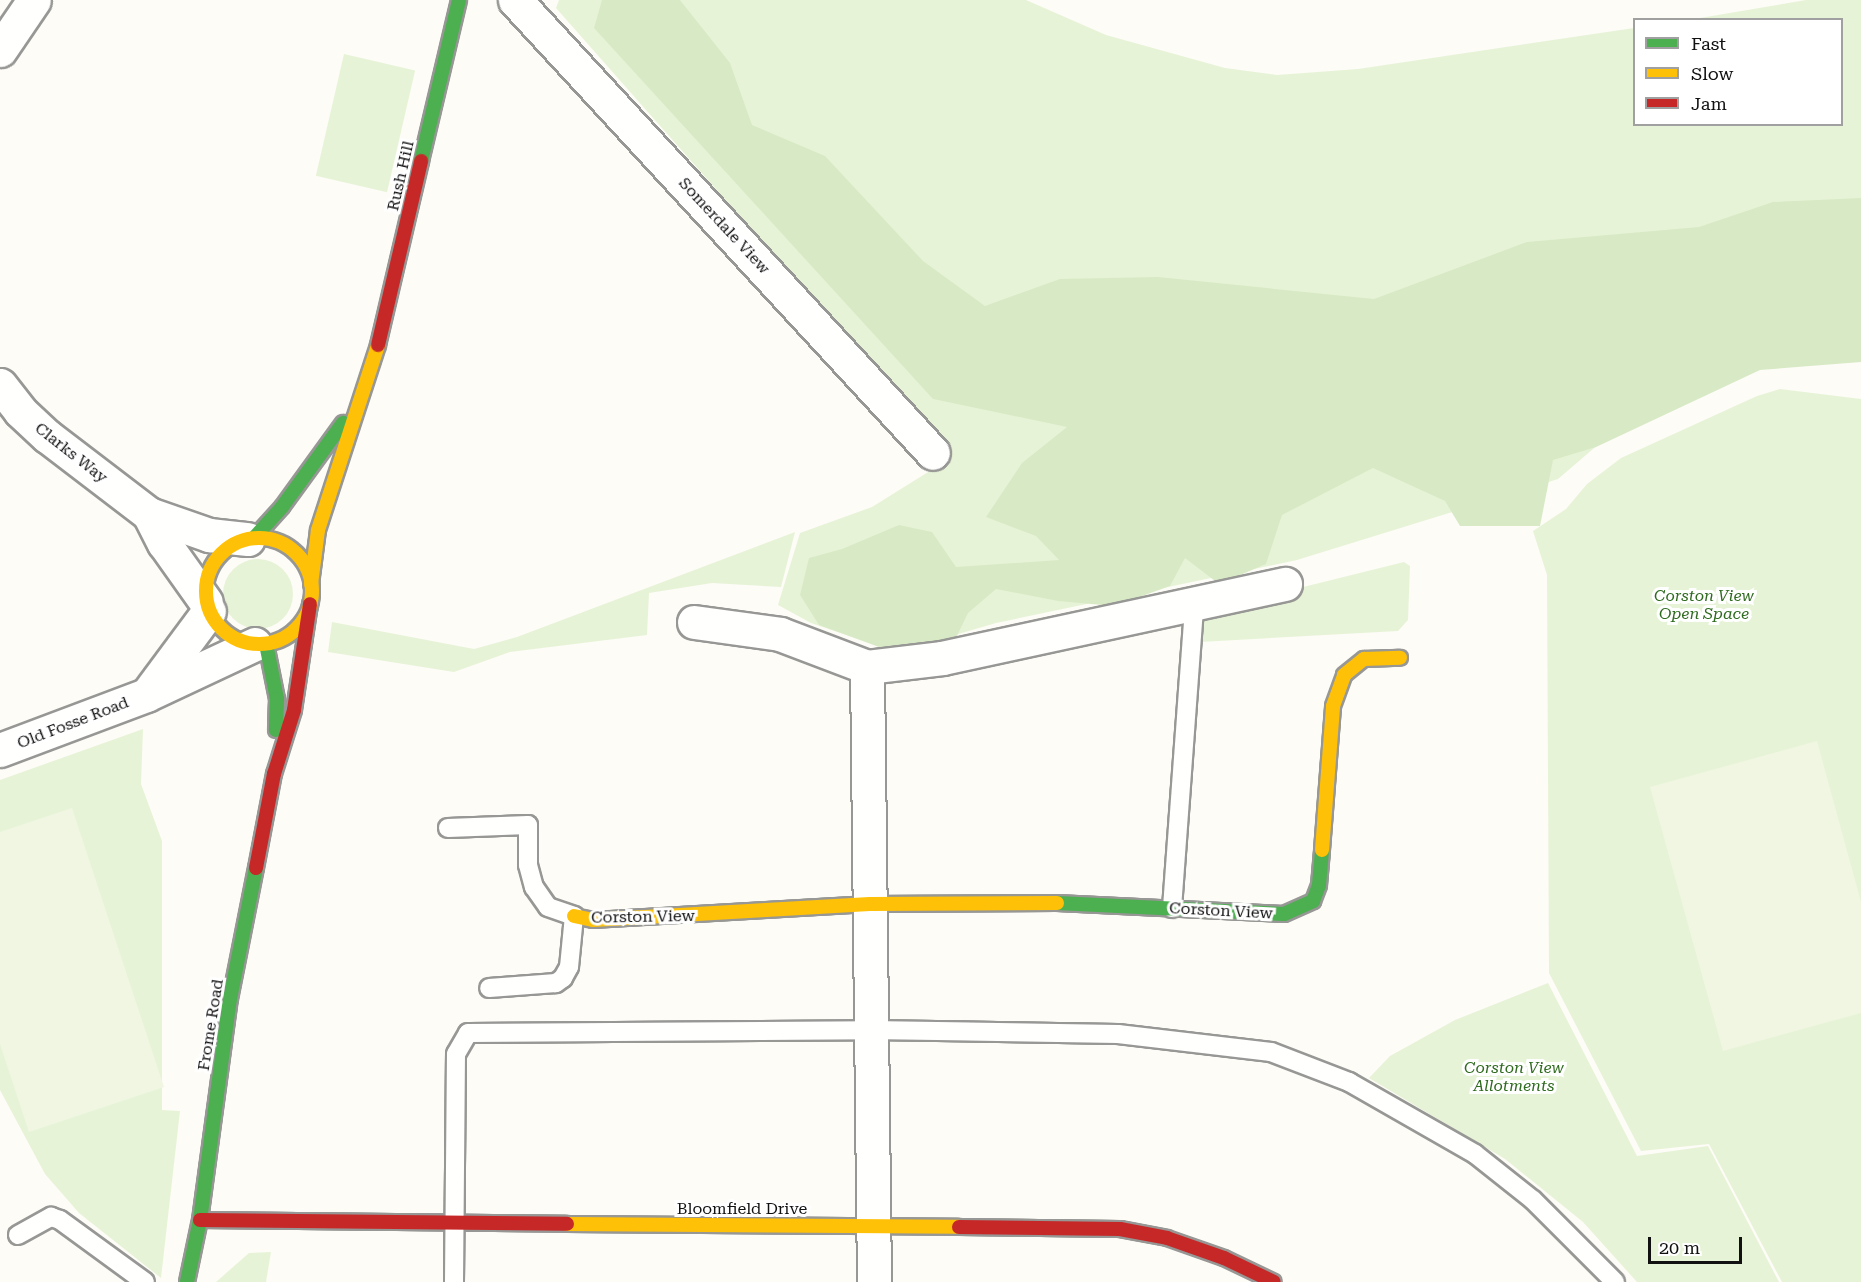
<!DOCTYPE html>
<style>
body{margin:0}
#map{position:relative;width:1861px;height:1282px;overflow:hidden;background:#fdfcf7;font-family:"Roboto Serif",serif}
div>[style]{position:absolute}
[style*='--x']{left:calc(var(--x)*1px);top:calc(var(--y)*1px);width:calc(var(--w)*1px);rotate:calc(var(--a)*1deg)}
.green>*{inset:0;background:#e7f3d7;transform-origin:0 0}
.round{border-radius:50%}
.forest>*{inset:0;background:#d8eac5}
.pitch>*{inset:0;background:#f0f6e1}
.roads{filter:drop-shadow(2px 0 #979795) drop-shadow(-2px 0 #979795) drop-shadow(0 2px #979795) drop-shadow(0 -2px #979795)}
.lane>*{height:18px;margin:-9px;padding:0 9px;transform-origin:9px;border-radius:9px;background:#fffffe}
.street>*{height:33px;margin:-16.5px;padding:0 16.5px;transform-origin:16.5px;border-radius:16.5px;background:#fffffe}
.fast>*{height:14px;margin:-7px;padding:0 7px;transform-origin:7px;border-radius:7px;background:#4caf50}
.slow>*{height:14px;margin:-7px;padding:0 7px;transform-origin:7px;border-radius:7px;background:#ffc107}
.slow>.ring{margin:-7px;padding:0;box-sizing:content-box;background:none;border:14px solid #ffc107;border-radius:50%}
.jam>*{height:14px;margin:-7px;padding:0 7px;transform-origin:7px;border-radius:7px;background:#c62828}
span{translate:-50% -50%;white-space:nowrap;text-align:center;line-height:1.15;-webkit-text-stroke:6px #fff;paint-order:stroke}
.street-label{font-size:16px;color:#111}
.park-label{font-size:16px;color:#2f6b1f;font-style:italic}
.legend{position:absolute;left:1633px;top:18px;width:210px;height:108px;box-sizing:border-box;background:#fff;border:2px solid #a0a0a0;margin:0;padding:8px 10px;list-style:none;font-size:18px;color:#111}
.legend li{display:flex;align-items:center;gap:12px;height:30px}
.legend b{width:30px;border:2px solid #a0a0a0}
.scale{position:absolute;left:1648px;top:1237px;width:94px;height:27px;box-sizing:border-box;border:3px solid #111;border-top:0;padding-left:8px;font-size:18px;line-height:21px;white-space:nowrap;color:#111;-webkit-text-stroke:4px #fff;paint-order:stroke}
</style>
<div id="map">
<div class="green">
<i style="clip-path:polygon(559px 0,1026px 0,1106px 35px,1225px 68px,1277px 75px,1358px 69px,1634px 28px,1634px 124px,1842px 124px,1842px 20px,1694px 19px,1806px 0,1861px 0,1861px 354px,1757px 362px,1614px 431px,1558px 479px,1517px 492px,1297px 560px,996px 623px,897px 652px,811px 623px,778px 605px,800px 533px,872px 507px,933px 469px,948px 452px,556px 8px)"></i>
<i style="left:344px;top:54px;width:73px;height:125px;rotate:13deg"></i>
<i style="clip-path:polygon(1780px 389px,1861px 399px,1861px 1282px,1782px 1282px,1709px 1144px,1641px 1151px,1549px 973px,1547px 575px,1533px 531px,1566px 509px,1587px 484px,1621px 458px,1757px 396px)"></i>
<i style="clip-path:polygon(795px 532px,781px 587px,712px 583px,649px 593px,647px 635px,510px 652px,454px 672px,328px 652px,332px 622px,474px 649px,517px 637px)"></i>
<i class="round" style="left:223px;top:559px;width:70px;height:70px"></i>
<i style="clip-path:polygon(1404px 562px,1410px 566px,1408px 620px,1398px 631px,1200px 642px,1200px 617px,1206px 611px)"></i>
<i style="clip-path:polygon(143px 729px,141px 784px,162px 841px,162px 1110px,180px 1111px,161px 1278px,79px 1213px,45px 1174px,0 1090px,0 780px)"></i>
<i style="clip-path:polygon(1548px 983px,1637px 1156px,1708px 1146px,1779px 1282px,1637px 1282px,1583px 1222px,1505px 1159px,1369px 1078px,1390px 1056px,1455px 1020px)"></i>
<i style="clip-path:polygon(271px 1252px,266px 1282px,216px 1282px,249px 1253px)"></i>
</div>
<div class="forest">
<i style="clip-path:polygon(602px 0,680px 0,730px 63px,752px 125px,825px 156px,923px 261px,985px 306px,1060px 279px,1158px 277px,1374px 299px,1527px 242px,1699px 227px,1773px 202px,1861px 198px,1861px 362px,1760px 370px,1596px 447px,1553px 460px,1540px 526px,1460px 526px,1445px 501px,1373px 468px,1282px 515px,1266px 564px,1219px 584px,1185px 558px,1170px 586px,1114px 606px,1058px 601px,996px 589px,968px 613px,955px 640px,879px 647px,819px 625px,800px 595px,809px 558px,842px 549px,899px 525px,932px 532px,956px 567px,1059px 560px,1036px 536px,986px 517px,1022px 463px,1067px 427px,933px 399px,594px 28px)"></i>
</div>
<div class="pitch">
<i style="clip-path:polygon(1817px 741px,1861px 902px,1861px 1013px,1723px 1051px,1650px 787px)"></i>
<i style="clip-path:polygon(72px 808px,164px 1087px,29px 1132px,0 1044px,0 832px)"></i>
</div>
<div class="roads">
<div class="lane">
<i style="--x:448;--y:828;--w:80;--a:-2.1"></i>
<i style="--x:528;--y:825;--w:40;--a:90"></i>
<i style="--x:528;--y:865;--w:23;--a:75"></i>
<i style="--x:534;--y:887;--w:24;--a:55"></i>
<i style="--x:548;--y:907;--w:28;--a:19"></i>
<i style="--x:574;--y:916;--w:51;--a:95.6"></i>
<i style="--x:569;--y:967;--w:13;--a:119"></i>
<i style="--x:563;--y:978;--w:9;--a:144"></i>
<i style="--x:556;--y:983;--w:67;--a:175.7"></i>
<i style="--x:1172;--y:908;--w:302;--a:-85.8"></i>
<i style="--x:18;--y:1235;--w:38;--a:-29"></i>
<i style="--x:51;--y:1217;--w:9;--a:18"></i>
<i style="--x:60;--y:1220;--w:105;--a:36.1"></i>
<i style="--x:454;--y:1282;--w:228;--a:-89.5"></i>
<i style="--x:456;--y:1054;--w:24;--a:-60"></i>
<i style="--x:468;--y:1033;--w:402;--a:-0.4"></i>
<i style="--x:870;--y:1030;--w:248;--a:0.9"></i>
<i style="--x:1118;--y:1034;--w:154;--a:6.7"></i>
<i style="--x:1271;--y:1052;--w:84;--a:21"></i>
<i style="--x:1349;--y:1082;--w:145;--a:29.7"></i>
<i style="--x:1475;--y:1154;--w:74;--a:38.4"></i>
<i style="--x:1533;--y:1200;--w:116;--a:45"></i>
</div>
<div class="street">
<i style="--x:515;--y:0;--w:616;--a:47.3"></i>
<i style="--x:0;--y:50;--w:60;--a:-55.8"></i>
<i style="--x:0;--y:385;--w:33;--a:52"></i>
<i style="--x:20;--y:411;--w:37;--a:43"></i>
<i style="--x:47;--y:436;--w:128;--a:37.4"></i>
<i style="--x:149;--y:514;--w:64;--a:19.3"></i>
<i style="--x:209;--y:535;--w:39;--a:6"></i>
<i style="--x:149;--y:514;--w:33;--a:63"></i>
<i style="--x:164;--y:543;--w:72;--a:54.6"></i>
<i style="--x:694;--y:622;--w:87;--a:7.9"></i>
<i style="--x:780;--y:634;--w:93;--a:20.8"></i>
<i style="--x:867;--y:667;--w:615;--a:89.35"></i>
<i style="--x:867;--y:667;--w:76;--a:-6.8"></i>
<i style="--x:942;--y:658;--w:351;--a:-12.2"></i>
<i style="--x:151;--y:689;--w:97;--a:-53.4"></i>
<i style="--x:0;--y:750;--w:156;--a:-20.6"></i>
<i style="--x:146;--y:695;--w:120;--a:-25.1"></i>
</div>
<div class="fast">
<i style="--x:421;--y:161;--w:165;--a:-76.7"></i>
<i style="--x:254;--y:538;--w:42;--a:-47.9"></i>
<i style="--x:282;--y:507;--w:104;--a:-54"></i>
<i style="--x:266;--y:644;--w:56;--a:78.7"></i>
<i style="--x:277;--y:699;--w:31;--a:92"></i>
<i style="--x:1057;--y:903;--w:227;--a:2.8"></i>
<i style="--x:1284;--y:914;--w:32;--a:-24"></i>
<i style="--x:1313;--y:901;--w:17;--a:-69"></i>
<i style="--x:1319;--y:885;--w:35;--a:-85"></i>
<i style="--x:187;--y:1282;--w:63;--a:-78.2"></i>
<i style="--x:200;--y:1220;--w:223;--a:-82.3"></i>
<i style="--x:230;--y:999;--w:134;--a:-78.8"></i>
</div>
<div class="slow">
<i class="ring" style="left:206px;top:538px;width:92px;height:92px"></i>
<i style="--x:311;--y:584;--w:54;--a:-82.6"></i>
<i style="--x:318;--y:530;--w:194;--a:-72"></i>
<i style="--x:1322;--y:850;--w:144;--a:-85.6"></i>
<i style="--x:1333;--y:706;--w:33;--a:-70"></i>
<i style="--x:1344;--y:675;--w:26;--a:-39"></i>
<i style="--x:1364;--y:659;--w:36;--a:-2"></i>
<i style="--x:574;--y:916;--w:19;--a:12"></i>
<i style="--x:593;--y:920;--w:277;--a:-3.3"></i>
<i style="--x:870;--y:904;--w:187;--a:-0.3"></i>
<i style="--x:567;--y:1224;--w:392;--a:0.4"></i>
</div>
<div class="jam">
<i style="--x:378;--y:345;--w:189;--a:-76.8"></i>
<i style="--x:256;--y:868;--w:96;--a:-79.2"></i>
<i style="--x:274;--y:774;--w:67;--a:-72.6"></i>
<i style="--x:294;--y:710;--w:107;--a:-81.4"></i>
<i style="--x:200;--y:1220;--w:367;--a:0.6"></i>
<i style="--x:959;--y:1227;--w:161;--a:0.7"></i>
<i style="--x:1120;--y:1229;--w:48;--a:10.8"></i>
<i style="--x:1167;--y:1238;--w:60;--a:19.3"></i>
<i style="--x:1224;--y:1258;--w:55;--a:25.6"></i>
</div>
</div>
<div class="street-label">
<span style="left:401px;top:176px;rotate:-77deg">Rush Hill</span>
<span style="left:724px;top:226px;rotate:47deg">Somerdale View</span>
<span style="left:71px;top:453px;rotate:38deg">Clarks Way</span>
<span style="left:73px;top:723px;rotate:-21deg">Old Fosse Road</span>
<span style="left:1221px;top:911px;rotate:3deg">Corston View</span>
<span style="left:643px;top:917px;rotate:-1deg">Corston View</span>
<span style="left:211px;top:1025px;rotate:-81deg">Frome Road</span>
<span style="left:742px;top:1209px">Bloomfield Drive</span>
</div>
<div class="park-label">
<span style="left:1704px;top:605px">Corston View<br>Open Space</span>
<span style="left:1514px;top:1077px">Corston View<br>Allotments</span>
</div>
<ul class="legend">
<li><b style="height:8px;background:#4caf50"></b>Fast</li>
<li><b style="height:8px;background:#ffc107"></b>Slow</li>
<li><b style="height:8px;background:#c62828"></b>Jam</li>
</ul>
<div class="scale">20 m</div>
</div>
